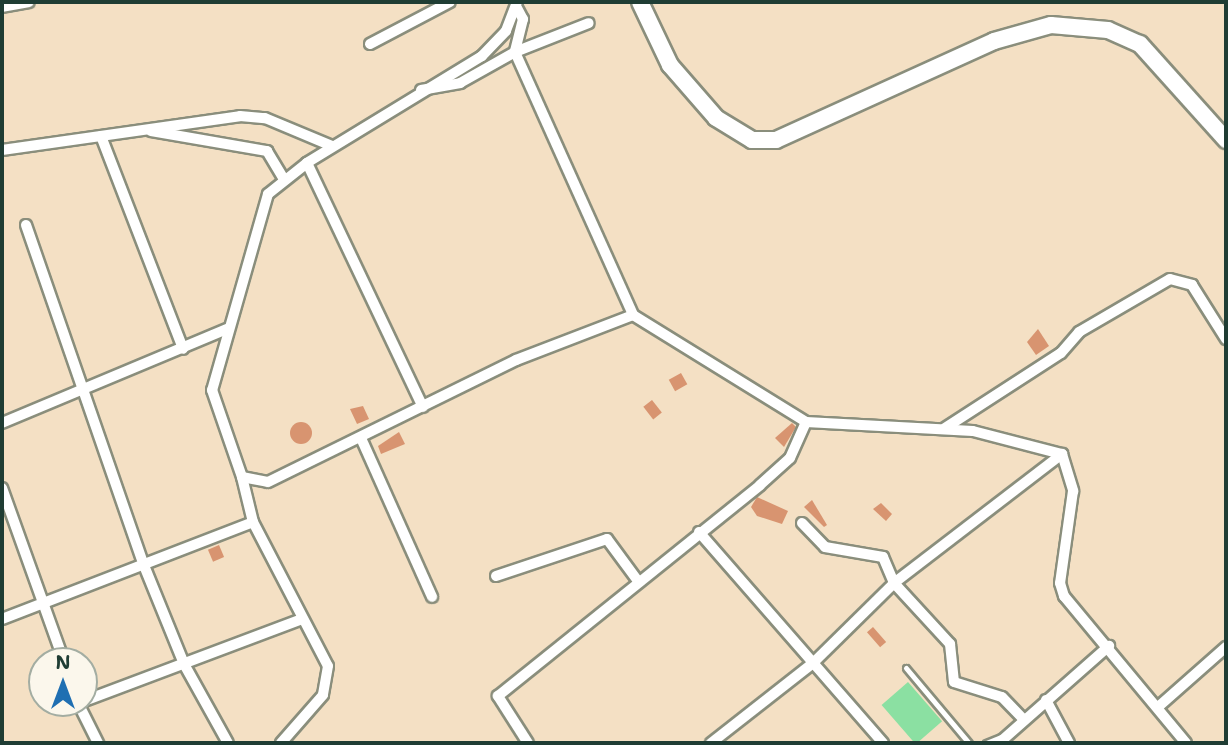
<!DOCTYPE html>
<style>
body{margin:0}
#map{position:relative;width:1228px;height:745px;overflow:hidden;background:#f4e0c4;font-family:"Shantell Sans",sans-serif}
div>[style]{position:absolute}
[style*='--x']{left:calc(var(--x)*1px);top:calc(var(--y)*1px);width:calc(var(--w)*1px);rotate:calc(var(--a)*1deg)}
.green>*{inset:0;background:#8be0a2;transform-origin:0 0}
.building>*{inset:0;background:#d89470;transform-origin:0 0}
.round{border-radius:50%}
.roads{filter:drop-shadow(2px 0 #8a8e7c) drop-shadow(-2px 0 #8a8e7c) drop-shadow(0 2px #8a8e7c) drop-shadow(0 -2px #8a8e7c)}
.service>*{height:5px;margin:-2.5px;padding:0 2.5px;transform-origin:2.5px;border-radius:2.5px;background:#fff}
.minor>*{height:10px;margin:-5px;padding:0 5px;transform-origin:5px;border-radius:5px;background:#fff}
.primary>*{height:16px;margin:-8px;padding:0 8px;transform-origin:8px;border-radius:8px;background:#fff}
span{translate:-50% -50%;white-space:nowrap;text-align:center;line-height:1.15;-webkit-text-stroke:5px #fbf7ec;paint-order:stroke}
.frame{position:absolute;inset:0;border:4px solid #1f3d34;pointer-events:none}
.north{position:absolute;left:28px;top:647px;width:70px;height:70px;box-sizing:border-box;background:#fbf7ec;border:2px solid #a3ada2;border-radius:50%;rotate:0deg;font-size:19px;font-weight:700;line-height:28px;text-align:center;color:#1f3d34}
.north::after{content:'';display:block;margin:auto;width:24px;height:32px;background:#1f6fb2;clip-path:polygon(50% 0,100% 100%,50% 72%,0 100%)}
</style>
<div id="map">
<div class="green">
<i style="left:908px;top:682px;width:52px;height:35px;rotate:49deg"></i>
</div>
<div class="building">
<i style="clip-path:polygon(1038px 329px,1049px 346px,1036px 355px,1027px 342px)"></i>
<i style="left:681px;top:373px;width:13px;height:14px;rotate:61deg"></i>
<i style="left:652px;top:400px;width:16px;height:11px;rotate:52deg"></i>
<i style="clip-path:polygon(363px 406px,369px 419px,357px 424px,350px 409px)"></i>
<i class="round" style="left:290px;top:422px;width:22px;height:22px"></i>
<i style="clip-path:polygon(792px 423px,796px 427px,784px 447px,775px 438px)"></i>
<i style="clip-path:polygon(399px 432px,405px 444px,381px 454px,378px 446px)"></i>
<i style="clip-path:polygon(757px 497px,788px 511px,782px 524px,757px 516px,751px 507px)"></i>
<i style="clip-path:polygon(812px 500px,827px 525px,824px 527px,804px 507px)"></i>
<i style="clip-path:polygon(881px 503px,892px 514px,886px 521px,873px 509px)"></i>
<i style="left:219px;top:545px;width:13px;height:12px;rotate:67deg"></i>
<i style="left:873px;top:627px;width:20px;height:8px;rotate:49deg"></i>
</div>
<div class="roads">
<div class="service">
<i style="--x:906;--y:668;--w:98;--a:50"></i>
<i style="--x:986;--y:743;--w:16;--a:-22"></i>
</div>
<div class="minor">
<i style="--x:517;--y:2;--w:31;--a:111"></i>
<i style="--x:506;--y:31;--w:35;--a:134"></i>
<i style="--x:482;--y:56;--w:205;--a:148.6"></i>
<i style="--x:307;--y:163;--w:50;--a:141.5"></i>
<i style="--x:268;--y:194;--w:204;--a:105.9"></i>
<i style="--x:212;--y:390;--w:92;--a:71"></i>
<i style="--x:242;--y:477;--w:26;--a:11"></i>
<i style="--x:268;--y:482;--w:276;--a:-26.2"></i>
<i style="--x:516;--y:360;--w:125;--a:-21"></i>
<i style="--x:633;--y:315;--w:203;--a:31.7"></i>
<i style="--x:806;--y:422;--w:167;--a:3.1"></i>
<i style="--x:973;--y:431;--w:92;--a:14.5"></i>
<i style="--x:1062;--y:454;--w:39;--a:73"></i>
<i style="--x:1073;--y:491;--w:93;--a:98"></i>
<i style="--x:1060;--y:583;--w:14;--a:73"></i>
<i style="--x:1064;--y:596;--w:191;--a:50.3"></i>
<i style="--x:516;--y:6;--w:15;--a:62"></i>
<i style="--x:523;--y:19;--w:34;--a:104"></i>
<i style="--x:515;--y:52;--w:288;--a:65.8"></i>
<i style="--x:2;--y:7;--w:27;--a:-10"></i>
<i style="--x:370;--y:44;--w:90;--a:-27.7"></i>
<i style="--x:421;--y:90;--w:40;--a:-10"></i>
<i style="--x:460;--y:83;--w:63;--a:-29.4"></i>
<i style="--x:515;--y:52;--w:79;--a:-21.4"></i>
<i style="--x:151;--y:131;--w:118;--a:9.8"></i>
<i style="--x:267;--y:151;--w:31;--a:59"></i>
<i style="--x:101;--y:136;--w:228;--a:68.9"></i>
<i style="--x:2;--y:150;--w:240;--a:-8.1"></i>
<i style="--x:240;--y:116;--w:25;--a:5"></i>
<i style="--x:265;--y:118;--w:73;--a:22.7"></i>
<i style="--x:307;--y:163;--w:270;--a:64.6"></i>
<i style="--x:26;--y:225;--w:358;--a:70.9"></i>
<i style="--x:143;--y:563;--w:109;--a:67.9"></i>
<i style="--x:184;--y:664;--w:90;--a:60.9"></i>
<i style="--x:2;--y:423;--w:244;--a:-22.7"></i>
<i style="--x:945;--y:428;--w:138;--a:-32.9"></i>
<i style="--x:1061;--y:353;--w:28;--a:-49"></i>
<i style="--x:1079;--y:332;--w:105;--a:-30.2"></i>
<i style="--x:1170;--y:279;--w:23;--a:15"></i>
<i style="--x:1192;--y:285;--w:64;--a:57.8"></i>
<i style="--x:361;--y:438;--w:174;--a:65.9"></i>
<i style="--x:242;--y:477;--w:46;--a:76.3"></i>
<i style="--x:253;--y:522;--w:162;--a:62.5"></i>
<i style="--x:328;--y:666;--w:29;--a:100"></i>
<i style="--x:323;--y:695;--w:64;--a:131.2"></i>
<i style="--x:2;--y:488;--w:184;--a:70.3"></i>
<i style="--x:802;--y:523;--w:33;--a:46"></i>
<i style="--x:825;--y:547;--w:59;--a:9.8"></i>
<i style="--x:883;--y:557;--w:28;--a:67"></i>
<i style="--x:894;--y:583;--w:83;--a:47.4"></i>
<i style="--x:950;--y:644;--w:38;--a:84"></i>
<i style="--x:954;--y:682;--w:50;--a:17.4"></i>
<i style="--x:1002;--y:697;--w:29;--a:46"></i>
<i style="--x:699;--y:532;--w:280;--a:48.9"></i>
<i style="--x:496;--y:576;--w:117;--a:-18.4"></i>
<i style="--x:607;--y:539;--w:52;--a:53.6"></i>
<i style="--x:2;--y:619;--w:269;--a:-21.1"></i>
<i style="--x:1046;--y:700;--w:49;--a:61.9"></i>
<i style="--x:84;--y:701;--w:233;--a:-20.6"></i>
<i style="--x:78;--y:703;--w:45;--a:63.4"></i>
<i style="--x:1158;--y:707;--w:91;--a:-41.4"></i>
<i style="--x:528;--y:743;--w:56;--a:-122.6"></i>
<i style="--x:498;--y:696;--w:336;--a:-38.8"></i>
<i style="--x:760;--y:485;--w:40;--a:-42"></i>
<i style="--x:790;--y:458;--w:39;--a:-66"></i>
<i style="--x:711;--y:743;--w:130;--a:-38.1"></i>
<i style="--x:813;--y:663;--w:114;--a:-44.6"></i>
<i style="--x:894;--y:583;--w:212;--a:-37.5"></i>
<i style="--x:999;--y:743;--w:147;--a:-41.4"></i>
</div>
<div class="primary">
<i style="--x:640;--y:2;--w:70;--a:64.5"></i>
<i style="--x:670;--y:65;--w:70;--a:49"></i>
<i style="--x:716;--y:118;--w:42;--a:31.4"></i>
<i style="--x:752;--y:140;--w:24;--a:0"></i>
<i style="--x:776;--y:140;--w:239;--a:-24.4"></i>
<i style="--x:994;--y:41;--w:59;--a:-15.7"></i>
<i style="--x:1051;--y:25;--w:57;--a:5"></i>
<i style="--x:1108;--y:30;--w:35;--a:24"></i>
<i style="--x:1140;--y:44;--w:129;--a:48.1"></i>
</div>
</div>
<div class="frame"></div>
<div class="north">N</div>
</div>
